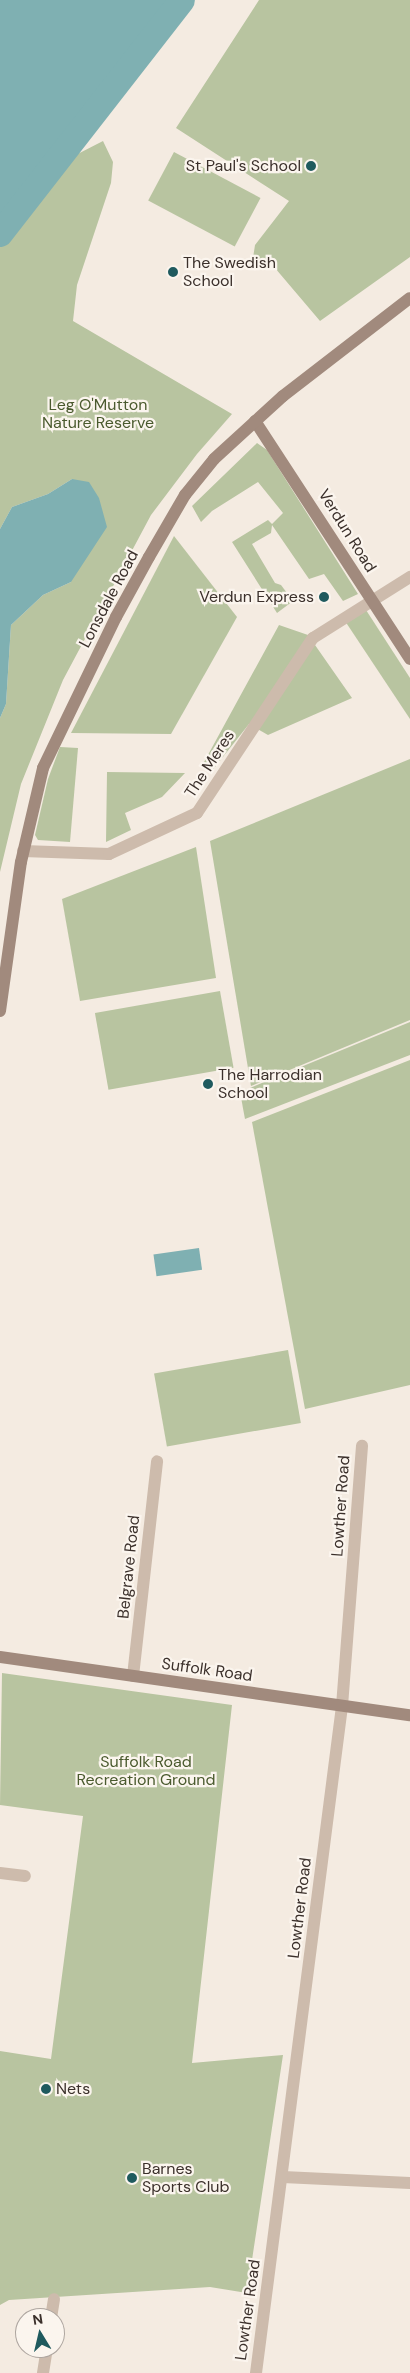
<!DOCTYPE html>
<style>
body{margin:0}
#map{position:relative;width:410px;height:2373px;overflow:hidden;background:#f4ebe1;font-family:"DM Sans",sans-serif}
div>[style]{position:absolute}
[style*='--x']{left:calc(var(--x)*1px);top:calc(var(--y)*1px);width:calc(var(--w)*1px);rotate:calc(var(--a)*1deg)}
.green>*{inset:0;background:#b8c4a0;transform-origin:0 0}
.water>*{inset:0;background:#7fb0b2;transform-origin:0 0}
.river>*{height:26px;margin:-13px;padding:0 13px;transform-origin:13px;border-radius:13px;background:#7fb0b2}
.street>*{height:12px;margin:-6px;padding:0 6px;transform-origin:6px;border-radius:6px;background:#cdbbac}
.secondary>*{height:12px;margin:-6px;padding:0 6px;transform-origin:6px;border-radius:6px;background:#a18a7d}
.dots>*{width:14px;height:14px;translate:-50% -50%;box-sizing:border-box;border:2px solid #fbf5ee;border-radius:50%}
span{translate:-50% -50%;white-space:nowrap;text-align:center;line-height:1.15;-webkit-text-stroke:4.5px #fbf5ee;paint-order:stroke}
.poi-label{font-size:16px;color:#3b302b}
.right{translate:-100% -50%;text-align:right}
.left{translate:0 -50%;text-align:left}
.park-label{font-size:16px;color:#4a5a2e}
.street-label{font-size:16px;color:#3b302b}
.north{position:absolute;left:15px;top:2308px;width:50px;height:50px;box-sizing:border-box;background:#fbf5ee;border:1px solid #aea6a0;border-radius:50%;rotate:351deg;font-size:14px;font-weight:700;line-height:20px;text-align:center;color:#3b302b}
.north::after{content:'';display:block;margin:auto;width:18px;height:22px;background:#1f5a5e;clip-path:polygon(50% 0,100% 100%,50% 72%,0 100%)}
</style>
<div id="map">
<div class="green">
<i style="clip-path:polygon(259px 0,410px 0,410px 257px,320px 321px,275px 268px,262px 268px,253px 258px,255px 245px,289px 201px,176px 128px)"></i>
<i style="clip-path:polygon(103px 141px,113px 162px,111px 183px,77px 285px,73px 321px,232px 414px,197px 454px,151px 515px,63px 680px,21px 784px,0 872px,0 718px,6px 704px,11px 625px,43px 595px,71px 582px,72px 479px,48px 494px,12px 507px,0 529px,0 234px,64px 161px)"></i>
<i style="left:174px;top:152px;width:98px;height:55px;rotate:28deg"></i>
<i style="clip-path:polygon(257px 443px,267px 450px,358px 594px,343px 601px,324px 574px,309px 579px,272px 525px,271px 533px,252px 544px,275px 583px,281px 585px,293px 601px,277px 613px,232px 542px,268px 520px,272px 524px,283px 513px,258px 482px,212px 511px,201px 522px,192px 506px)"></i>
<i style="clip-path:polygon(174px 536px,237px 617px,171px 734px,71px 733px)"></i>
<i style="clip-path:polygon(366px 610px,410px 678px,410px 719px,345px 621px)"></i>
<i style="clip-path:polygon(279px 625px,308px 635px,352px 698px,268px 735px,249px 724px,211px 772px,203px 764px)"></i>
<i style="clip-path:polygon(60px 747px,78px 748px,70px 842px,38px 840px,35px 835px,48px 779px)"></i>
<i style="clip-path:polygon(410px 759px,410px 1020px,251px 1086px,210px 841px)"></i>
<i style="clip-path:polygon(107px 772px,185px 773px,162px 797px,125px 813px,131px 830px,106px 842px)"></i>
<i style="clip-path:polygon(196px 847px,216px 978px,80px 1001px,62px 899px)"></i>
<i style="left:220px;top:991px;width:78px;height:127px;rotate:80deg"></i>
<i style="clip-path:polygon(410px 1022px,410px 1055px,245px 1119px,240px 1092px)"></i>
<i style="clip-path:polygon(410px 1060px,410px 1385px,305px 1409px,252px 1122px)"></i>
<i style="left:288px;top:1350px;width:74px;height:136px;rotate:80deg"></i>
<i style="clip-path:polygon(2px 1673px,232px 1705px,192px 2063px,283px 2055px,247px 2293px,210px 2287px,9px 2300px,0 2305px,0 2051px,51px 2059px,83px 1816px,0 1805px)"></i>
</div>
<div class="water">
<i style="clip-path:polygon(0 0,182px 0,0 234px)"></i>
<i style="clip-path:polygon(72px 479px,89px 482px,99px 498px,107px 527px,71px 582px,43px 595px,11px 625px,6px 704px,0 718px,0 529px,12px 507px,48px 494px)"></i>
<i style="left:199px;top:1248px;width:22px;height:46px;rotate:82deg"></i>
</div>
<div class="river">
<i style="--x:0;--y:234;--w:296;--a:-52.1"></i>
</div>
<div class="street">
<i style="--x:23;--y:851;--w:86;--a:2"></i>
<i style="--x:109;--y:854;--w:97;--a:-25"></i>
<i style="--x:197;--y:813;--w:210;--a:-56.5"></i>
<i style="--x:313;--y:638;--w:115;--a:-32.2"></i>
<i style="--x:133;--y:1676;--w:216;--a:-83.6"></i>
<i style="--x:0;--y:1873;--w:25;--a:7"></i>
<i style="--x:283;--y:2177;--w:127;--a:2.7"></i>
<i style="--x:51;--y:2318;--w:19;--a:-81"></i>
<i style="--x:43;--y:2373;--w:25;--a:-81"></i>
<i style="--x:256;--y:2373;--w:673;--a:-82.65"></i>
<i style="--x:342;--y:1706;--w:261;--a:-85.6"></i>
</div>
<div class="secondary">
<i style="--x:255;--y:421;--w:284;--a:56.9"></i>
<i style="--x:0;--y:1011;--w:150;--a:-82"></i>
<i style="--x:21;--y:862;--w:97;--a:-76.8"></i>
<i style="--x:43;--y:768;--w:168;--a:-64.2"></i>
<i style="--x:116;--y:617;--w:68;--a:-61.2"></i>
<i style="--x:149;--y:557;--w:72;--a:-59.9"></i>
<i style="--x:185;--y:495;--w:46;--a:-51.1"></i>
<i style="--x:214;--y:459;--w:93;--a:-42.4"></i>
<i style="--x:283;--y:396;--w:160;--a:-37.7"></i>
<i style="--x:0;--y:1657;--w:414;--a:8.1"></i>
</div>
<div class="dots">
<i style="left:311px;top:166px;background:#1f5a5e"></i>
<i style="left:173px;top:272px;background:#1f5a5e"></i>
<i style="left:324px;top:597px;background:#1f5a5e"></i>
<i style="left:208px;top:1084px;background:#1f5a5e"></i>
<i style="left:46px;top:2089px;background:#1f5a5e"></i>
<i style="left:132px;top:2178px;background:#1f5a5e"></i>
</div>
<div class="poi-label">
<span class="right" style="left:301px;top:166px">St Paul's School</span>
<span class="left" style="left:183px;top:272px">The Swedish<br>School</span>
<span class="right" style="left:314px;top:597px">Verdun Express</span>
<span class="left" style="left:218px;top:1084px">The Harrodian<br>School</span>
<span class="left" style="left:56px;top:2089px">Nets</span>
<span class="left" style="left:142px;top:2178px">Barnes<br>Sports Club</span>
</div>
<div class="park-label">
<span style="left:98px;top:414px">Leg O'Mutton<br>Nature Reserve</span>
<span style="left:146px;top:1771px">Suffolk Road<br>Recreation Ground</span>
</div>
<div class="street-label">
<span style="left:347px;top:531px;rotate:58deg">Verdun Road</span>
<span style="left:109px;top:599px;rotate:-62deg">Lonsdale Road</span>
<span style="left:210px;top:764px;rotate:-57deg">The Meres</span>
<span style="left:341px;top:1506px;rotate:-86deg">Lowther Road</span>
<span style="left:129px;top:1567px;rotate:-84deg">Belgrave Road</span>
<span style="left:207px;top:1670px;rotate:8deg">Suffolk Road</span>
<span style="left:300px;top:1908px;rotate:-83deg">Lowther Road</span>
<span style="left:248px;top:2310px;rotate:-82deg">Lowther Road</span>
</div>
<div class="north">N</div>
</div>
